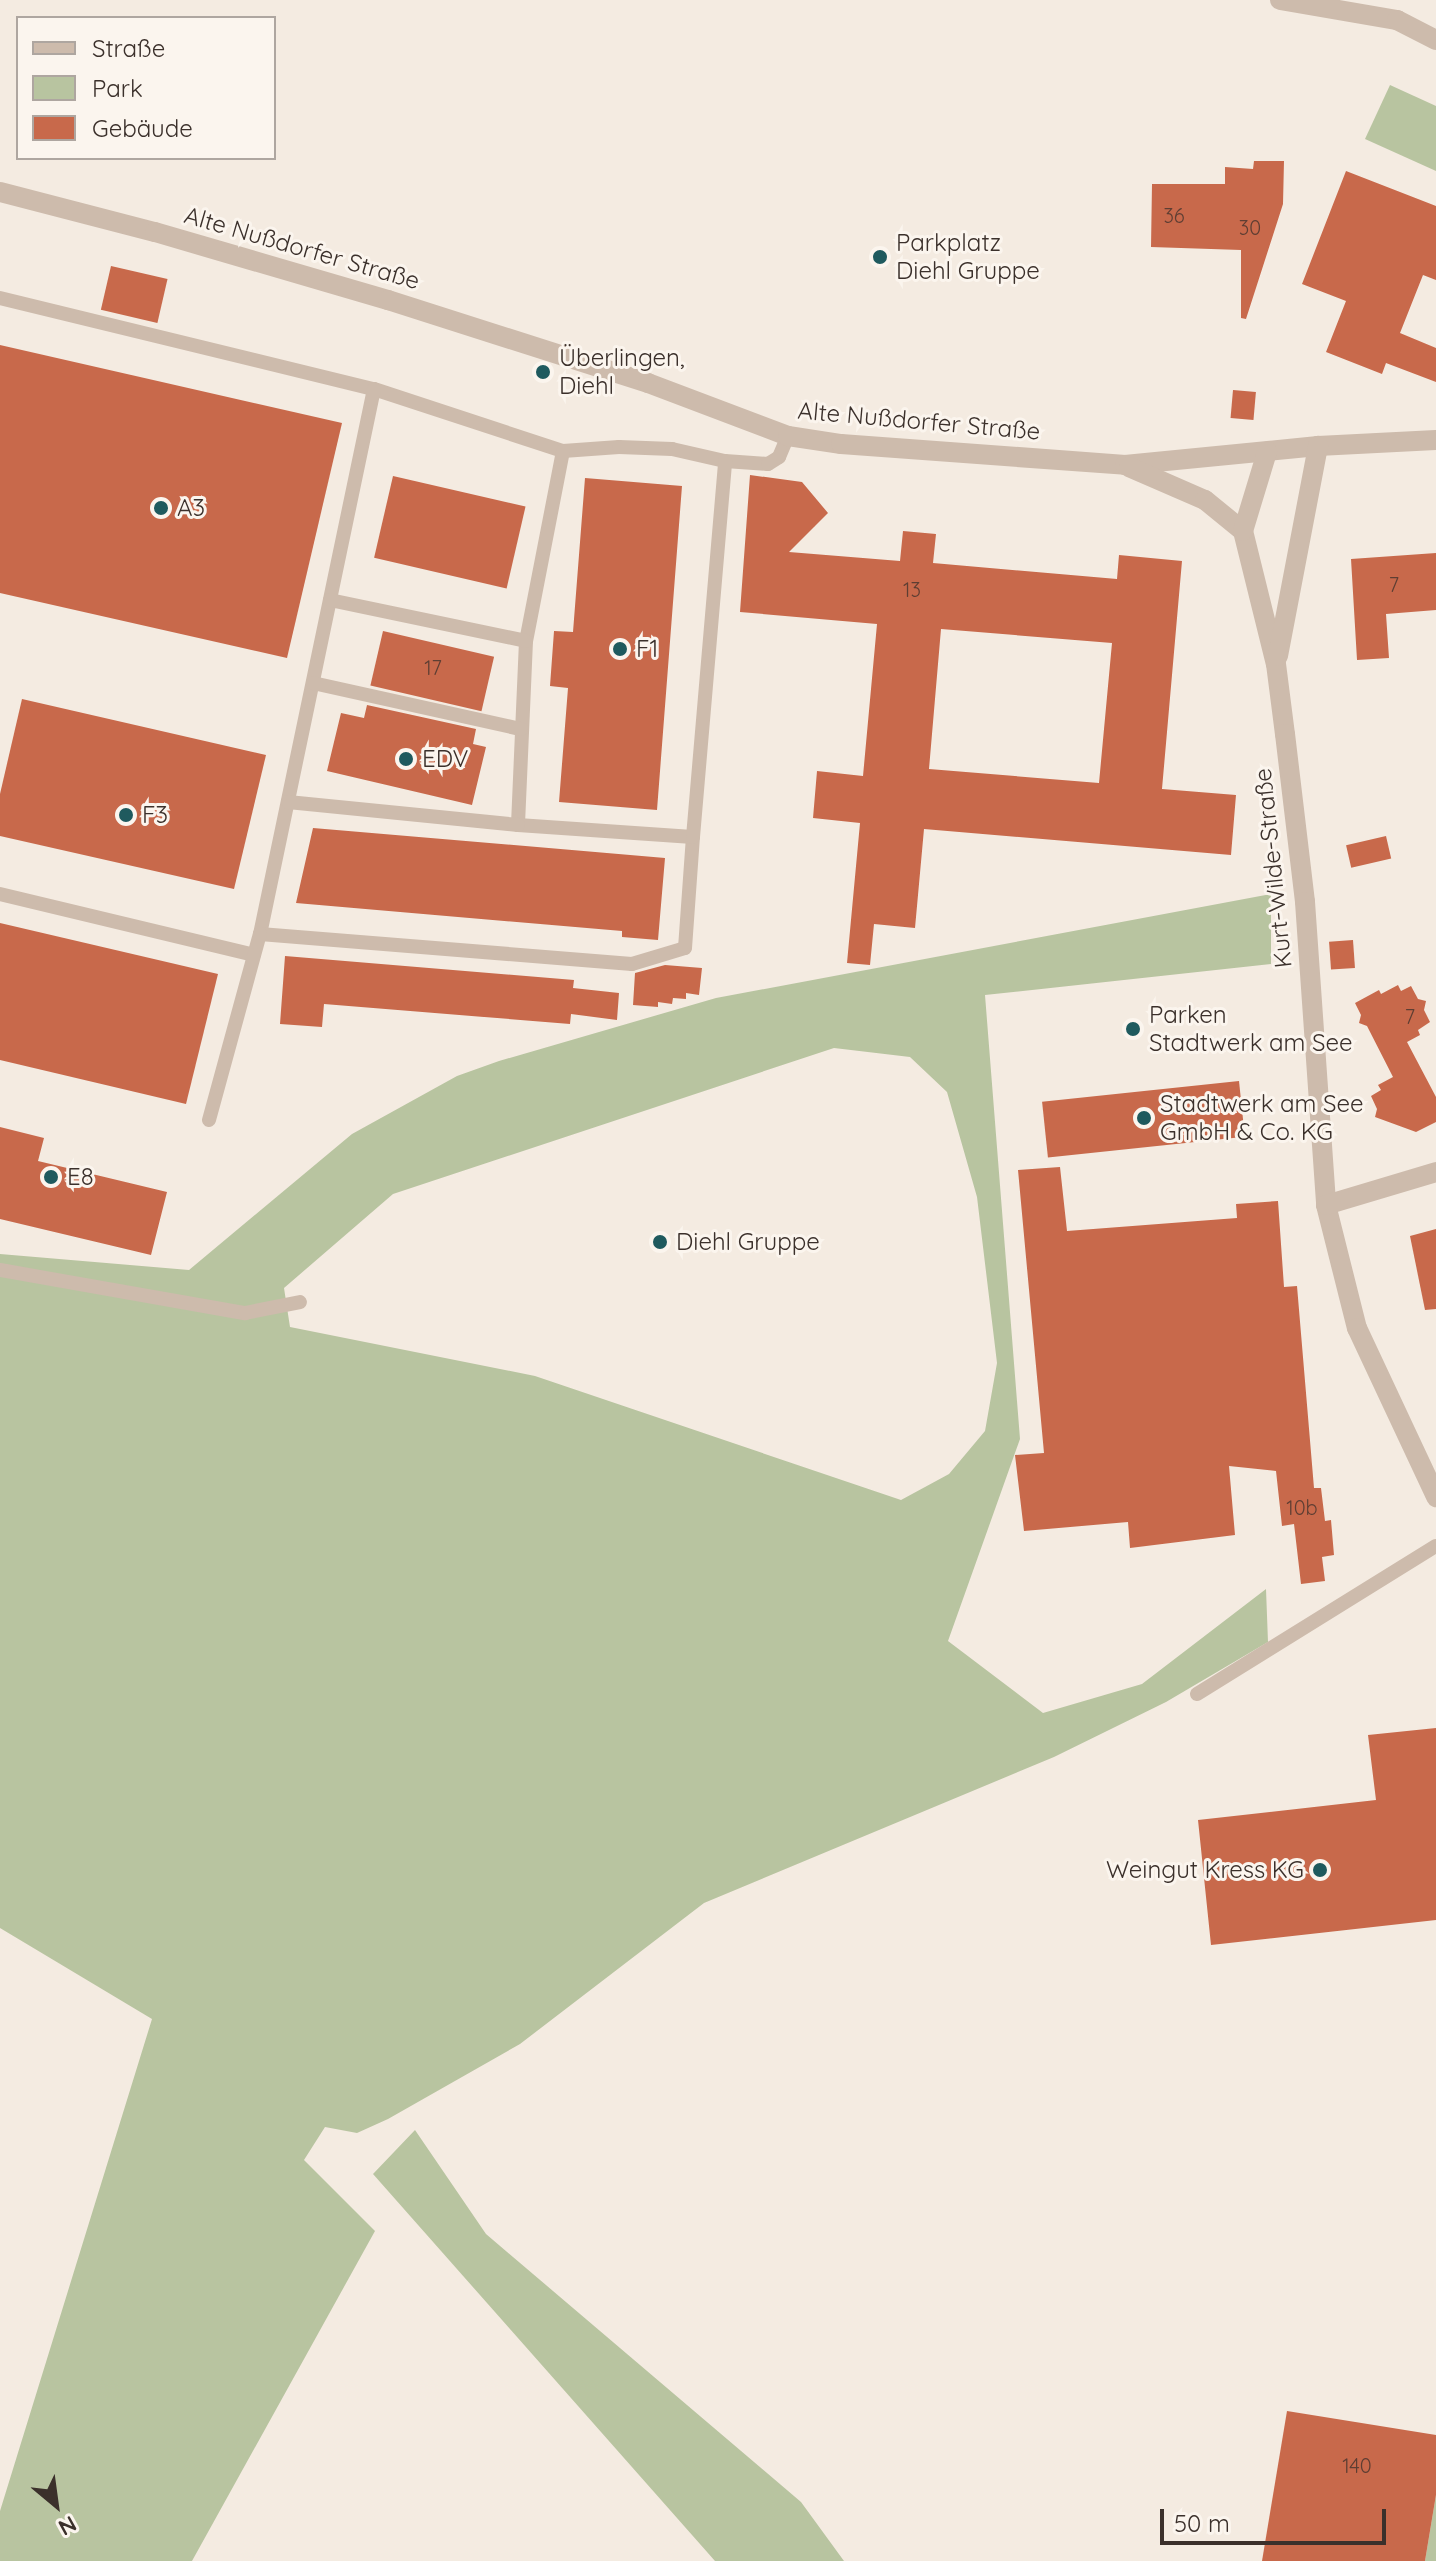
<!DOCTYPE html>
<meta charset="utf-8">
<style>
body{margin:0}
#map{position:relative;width:1436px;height:2561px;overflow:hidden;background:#f4ebe1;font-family:Quicksand,sans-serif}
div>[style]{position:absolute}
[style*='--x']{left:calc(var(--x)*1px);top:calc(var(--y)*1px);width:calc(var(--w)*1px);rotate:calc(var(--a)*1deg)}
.green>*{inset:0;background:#b8c4a0}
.building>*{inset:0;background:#c8694b;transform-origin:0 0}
.service>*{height:14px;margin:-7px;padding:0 7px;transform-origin:7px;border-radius:7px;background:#cdbbac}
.minor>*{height:20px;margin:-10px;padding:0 10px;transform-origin:10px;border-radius:10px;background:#cdbbac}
.tertiary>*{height:20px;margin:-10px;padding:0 10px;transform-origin:10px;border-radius:10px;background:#cdbbac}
.dots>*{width:22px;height:22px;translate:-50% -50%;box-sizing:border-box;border:4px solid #fbf5ee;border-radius:50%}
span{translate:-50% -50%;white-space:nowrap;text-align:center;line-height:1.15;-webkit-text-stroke:6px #fbf5ee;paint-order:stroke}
.number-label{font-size:20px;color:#5e3e33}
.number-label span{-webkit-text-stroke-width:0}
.poi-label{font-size:24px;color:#3b302b}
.left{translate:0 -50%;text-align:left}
.right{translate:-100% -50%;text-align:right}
.street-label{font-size:24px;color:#3b302b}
.legend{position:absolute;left:16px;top:16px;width:260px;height:144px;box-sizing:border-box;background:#fbf5ee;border:2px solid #aea6a0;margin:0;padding:10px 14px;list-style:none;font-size:24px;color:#3b302b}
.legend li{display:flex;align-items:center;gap:16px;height:40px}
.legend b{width:40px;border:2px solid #aea6a0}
.north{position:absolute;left:16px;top:2465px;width:80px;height:80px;-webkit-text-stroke:6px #fbf5ee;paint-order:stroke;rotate:151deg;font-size:22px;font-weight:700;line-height:32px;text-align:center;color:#3b302b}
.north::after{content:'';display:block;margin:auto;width:28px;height:36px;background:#3b302b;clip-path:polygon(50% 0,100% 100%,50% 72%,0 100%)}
.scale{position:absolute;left:1160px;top:2509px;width:226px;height:36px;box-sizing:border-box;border:4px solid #3b302b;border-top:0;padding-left:10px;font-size:24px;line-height:28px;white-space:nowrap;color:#3b302b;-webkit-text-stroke:6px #fbf5ee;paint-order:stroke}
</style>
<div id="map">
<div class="green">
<i style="clip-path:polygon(1390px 85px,1436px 106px,1436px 171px,1365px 139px)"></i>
<i style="clip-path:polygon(evenodd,1271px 894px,1271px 964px,985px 995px,1020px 1439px,948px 1641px,1043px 1713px,1142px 1684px,1266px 1589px,1268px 1642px,1166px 1702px,1054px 1757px,704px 1903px,520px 2044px,388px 2119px,357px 2133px,325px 2127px,304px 2160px,375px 2231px,192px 2561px,0 2561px,0 2511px,152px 2019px,0 1928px,0 1254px,189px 1270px,352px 1134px,457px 1076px,499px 1061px,716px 998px,1271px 894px,834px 1048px,910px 1057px,947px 1092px,977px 1197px,997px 1363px,985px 1431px,949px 1474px,901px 1500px,535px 1376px,290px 1327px,284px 1288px,393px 1194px,834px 1048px)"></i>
<i style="clip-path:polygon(415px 2130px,486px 2234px,801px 2502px,844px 2561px,715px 2561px,373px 2174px)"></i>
<i style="clip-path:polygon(1436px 2495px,1436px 2561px,1425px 2561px)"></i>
</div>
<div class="building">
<i style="clip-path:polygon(1254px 161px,1284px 161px,1283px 204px,1246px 319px,1241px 318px,1241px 250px,1151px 247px,1152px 184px,1225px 184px,1225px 167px,1253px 169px)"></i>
<i style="clip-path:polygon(1346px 171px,1436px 206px,1436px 280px,1423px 275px,1400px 333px,1436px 348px,1436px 382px,1386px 363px,1382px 374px,1326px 352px,1346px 301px,1302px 284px)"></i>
<i style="left:111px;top:266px;width:58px;height:45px;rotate:13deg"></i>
<i style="clip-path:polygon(0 345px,342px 423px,287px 658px,0 593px)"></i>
<i style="left:1233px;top:390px;width:23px;height:28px;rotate:5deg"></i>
<i style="clip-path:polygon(evenodd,750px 475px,802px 482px,828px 513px,789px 552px,900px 561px,903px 531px,936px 534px,933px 563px,1117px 579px,1119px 555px,1182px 561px,1162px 789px,1236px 795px,1231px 855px,924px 829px,915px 928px,874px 924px,870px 965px,847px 963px,860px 823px,813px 818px,817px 771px,863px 776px,877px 624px,740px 612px,750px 475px,941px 629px,1112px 643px,1099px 783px,929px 769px,941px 629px)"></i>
<i style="left:393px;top:476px;width:136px;height:84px;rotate:13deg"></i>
<i style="clip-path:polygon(585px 478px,682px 486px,657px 810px,559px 802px,568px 688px,550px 686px,554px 631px,573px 632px)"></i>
<i style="clip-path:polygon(1436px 553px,1436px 610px,1386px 614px,1389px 658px,1357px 660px,1351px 559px)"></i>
<i style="left:383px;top:631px;width:114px;height:56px;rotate:13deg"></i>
<i style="clip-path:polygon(22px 699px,266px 755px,234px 889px,0 836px,0 794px)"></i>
<i style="clip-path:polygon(367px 705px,476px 729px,473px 744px,486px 747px,472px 805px,327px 771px,341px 713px,364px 718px)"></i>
<i style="clip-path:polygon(313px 828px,665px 858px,658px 940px,622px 937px,622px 931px,296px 903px)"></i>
<i style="left:1386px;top:836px;width:23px;height:41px;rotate:77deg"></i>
<i style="clip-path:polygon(0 923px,218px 974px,186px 1104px,0 1060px)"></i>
<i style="left:1353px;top:940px;width:28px;height:24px;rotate:86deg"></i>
<i style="clip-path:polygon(285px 956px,574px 980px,573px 988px,619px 993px,617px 1020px,571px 1014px,570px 1024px,324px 1004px,322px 1027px,280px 1024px)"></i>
<i style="clip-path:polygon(665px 965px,702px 968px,699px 995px,686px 993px,686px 999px,673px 998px,672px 1004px,658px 1002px,658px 1007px,633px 1005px,635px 973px)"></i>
<i style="clip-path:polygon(1398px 985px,1401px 991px,1411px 986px,1418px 999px,1426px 1001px,1424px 1010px,1430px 1022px,1418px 1030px,1420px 1035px,1407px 1042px,1436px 1097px,1436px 1122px,1416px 1132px,1375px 1117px,1377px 1109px,1371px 1096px,1381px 1090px,1378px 1085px,1393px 1077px,1367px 1026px,1359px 1023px,1361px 1015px,1355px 1003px,1379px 990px,1381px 994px)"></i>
<i style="left:1239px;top:1081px;width:56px;height:198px;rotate:84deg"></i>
<i style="clip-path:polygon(0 1127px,44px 1138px,38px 1161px,167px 1192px,151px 1255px,0 1219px)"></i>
<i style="clip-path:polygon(1060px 1167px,1067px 1231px,1237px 1218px,1236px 1204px,1278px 1201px,1284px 1287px,1297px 1286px,1314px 1488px,1321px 1488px,1325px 1521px,1331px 1520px,1334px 1555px,1322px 1557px,1325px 1581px,1301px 1584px,1294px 1524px,1282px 1526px,1276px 1471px,1229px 1466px,1235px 1535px,1130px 1548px,1128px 1522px,1024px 1531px,1015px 1455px,1044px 1453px,1018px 1170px)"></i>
<i style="clip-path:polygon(1436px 1229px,1436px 1309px,1425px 1310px,1410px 1236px)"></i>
<i style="clip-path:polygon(1436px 1728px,1436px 1920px,1211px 1945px,1198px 1820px,1376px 1800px,1368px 1735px)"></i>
<i style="clip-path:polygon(1287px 2411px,1436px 2435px,1436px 2495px,1425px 2561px,1262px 2561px)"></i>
</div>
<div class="service">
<i style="--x:0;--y:298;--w:385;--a:13.7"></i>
<i style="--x:374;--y:389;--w:199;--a:18.2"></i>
<i style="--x:563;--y:451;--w:56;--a:-4.1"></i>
<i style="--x:619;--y:447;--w:53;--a:2.2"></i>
<i style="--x:672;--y:449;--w:54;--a:12.8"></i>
<i style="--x:725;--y:461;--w:43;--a:4"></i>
<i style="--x:768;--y:464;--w:13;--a:-32"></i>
<i style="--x:779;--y:457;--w:23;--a:-67"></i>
<i style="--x:374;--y:389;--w:557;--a:101.81"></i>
<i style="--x:260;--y:934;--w:373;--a:4.6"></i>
<i style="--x:632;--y:964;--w:55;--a:-16.8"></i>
<i style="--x:685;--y:948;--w:111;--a:-85.9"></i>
<i style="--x:563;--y:451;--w:194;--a:101"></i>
<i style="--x:526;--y:641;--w:184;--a:92.5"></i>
<i style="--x:518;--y:825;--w:175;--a:3.9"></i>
<i style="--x:693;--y:837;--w:377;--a:-85.1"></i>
<i style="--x:330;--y:600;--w:200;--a:11.8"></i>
<i style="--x:313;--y:683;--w:213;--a:12.5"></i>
<i style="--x:288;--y:802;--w:231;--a:5.7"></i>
<i style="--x:0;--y:894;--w:261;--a:13.5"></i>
<i style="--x:209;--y:1120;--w:193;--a:-74.7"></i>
<i style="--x:0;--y:1270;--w:249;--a:10"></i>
<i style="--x:245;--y:1313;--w:56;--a:-11.3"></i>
<i style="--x:1197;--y:1694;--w:281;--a:-31.8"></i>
</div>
<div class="minor">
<i style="--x:0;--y:192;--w:160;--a:14.5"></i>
<i style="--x:155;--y:232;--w:243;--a:16.3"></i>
<i style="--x:388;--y:300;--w:273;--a:17.7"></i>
<i style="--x:648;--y:383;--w:150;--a:20.7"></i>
<i style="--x:788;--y:436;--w:54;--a:8.6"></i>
<i style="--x:841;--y:444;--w:285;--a:4.2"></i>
<i style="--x:1125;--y:465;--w:194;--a:-5.6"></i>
<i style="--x:1318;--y:446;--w:118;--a:-2.9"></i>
<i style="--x:1129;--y:467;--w:83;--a:23.5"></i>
<i style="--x:1205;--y:500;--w:49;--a:39.2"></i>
<i style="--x:1243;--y:531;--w:137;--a:76.1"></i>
<i style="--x:1276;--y:664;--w:71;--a:82.7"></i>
<i style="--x:1285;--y:734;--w:169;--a:83.2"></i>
<i style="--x:1305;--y:902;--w:304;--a:86"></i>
<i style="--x:1326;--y:1205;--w:127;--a:75.9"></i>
<i style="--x:1357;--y:1328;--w:187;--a:64.9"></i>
<i style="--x:1243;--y:531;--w:83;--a:-73.1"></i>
<i style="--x:1278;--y:656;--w:214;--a:-79.2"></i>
<i style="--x:1326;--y:1205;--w:115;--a:-16.7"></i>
</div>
<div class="tertiary">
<i style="--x:1280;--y:0;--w:119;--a:9.7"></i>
<i style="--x:1397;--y:20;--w:44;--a:27.1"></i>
</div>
<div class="dots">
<i style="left:880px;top:257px;background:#1f5a5e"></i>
<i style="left:543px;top:372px;background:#1f5a5e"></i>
<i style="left:161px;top:508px;background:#1f5a5e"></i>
<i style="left:620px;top:649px;background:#1f5a5e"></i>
<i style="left:406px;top:759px;background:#1f5a5e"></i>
<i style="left:126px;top:815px;background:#1f5a5e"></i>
<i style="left:1133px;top:1029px;background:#1f5a5e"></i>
<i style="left:1144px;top:1118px;background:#1f5a5e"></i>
<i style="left:51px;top:1177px;background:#1f5a5e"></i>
<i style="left:660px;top:1242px;background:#1f5a5e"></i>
<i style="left:1320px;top:1870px;background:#1f5a5e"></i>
</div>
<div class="number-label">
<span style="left:1174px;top:215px">36</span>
<span style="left:1250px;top:227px">30</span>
<span style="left:1394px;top:584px">7</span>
<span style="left:912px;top:589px">13</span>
<span style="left:433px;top:667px">17</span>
<span style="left:1410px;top:1016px">7</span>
<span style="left:1302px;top:1507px">10b</span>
<span style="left:1357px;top:2465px">140</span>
</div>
<div class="poi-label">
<span class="left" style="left:896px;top:257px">Parkplatz<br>Diehl Gruppe</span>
<span class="left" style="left:559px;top:372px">Überlingen,<br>Diehl</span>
<span class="left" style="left:177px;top:508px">A3</span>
<span class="left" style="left:636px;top:649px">F1</span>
<span class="left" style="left:422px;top:759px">EDV</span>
<span class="left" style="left:142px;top:815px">F3</span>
<span class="left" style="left:1149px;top:1029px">Parken<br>Stadtwerk am See</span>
<span class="left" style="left:1160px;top:1118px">Stadtwerk am See<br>GmbH &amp; Co. KG</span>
<span class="left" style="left:67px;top:1177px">E8</span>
<span class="left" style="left:676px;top:1242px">Diehl Gruppe</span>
<span class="right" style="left:1304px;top:1870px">Weingut Kress KG</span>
</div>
<div class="street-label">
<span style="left:302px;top:248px;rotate:16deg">Alte Nußdorfer Straße</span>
<span style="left:919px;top:421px;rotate:5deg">Alte Nußdorfer Straße</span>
<span style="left:1273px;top:868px;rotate:-96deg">Kurt-Wilde-Straße</span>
</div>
<ul class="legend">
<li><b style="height:10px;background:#cdbbac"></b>Straße</li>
<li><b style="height:22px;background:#b8c4a0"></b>Park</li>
<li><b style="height:22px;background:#c8694b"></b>Gebäude</li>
</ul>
<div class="north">N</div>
<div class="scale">50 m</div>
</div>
